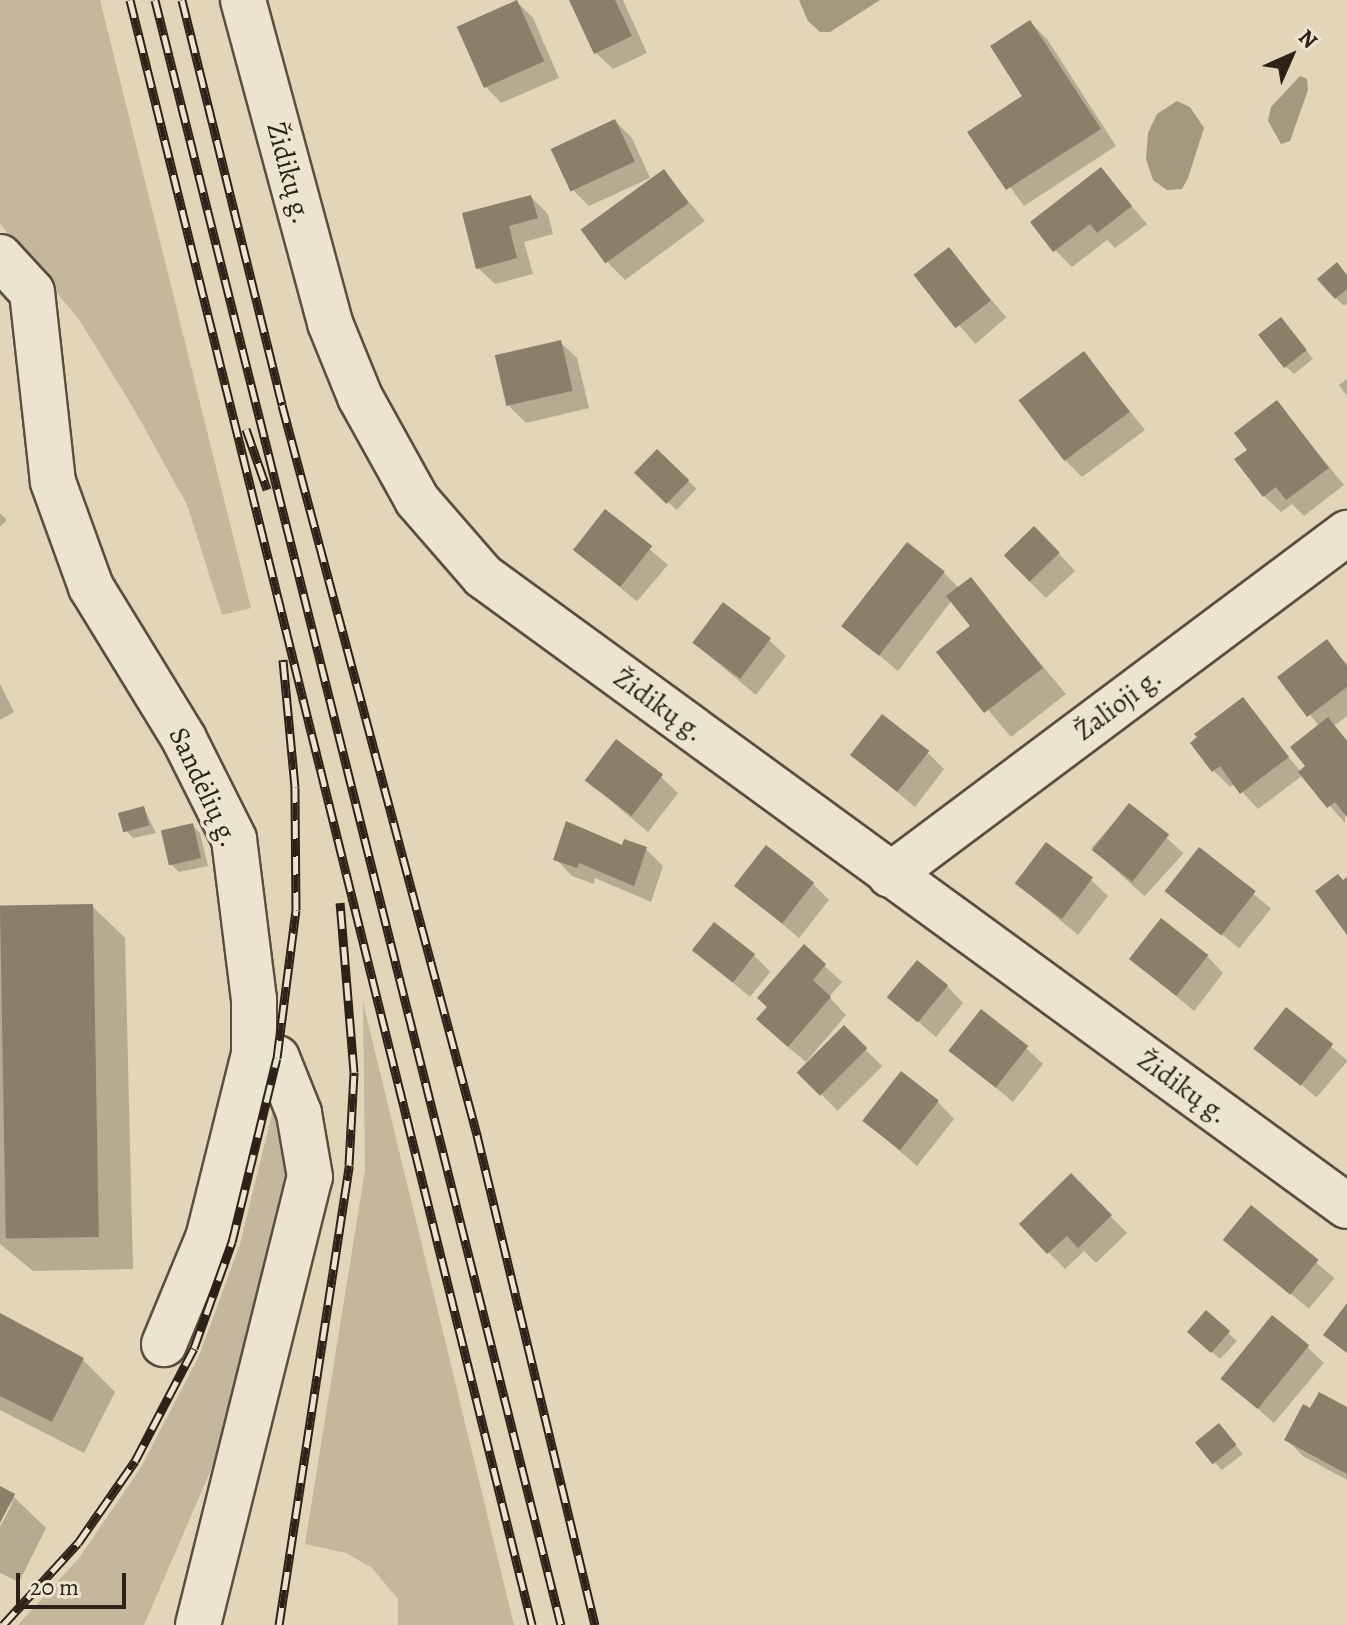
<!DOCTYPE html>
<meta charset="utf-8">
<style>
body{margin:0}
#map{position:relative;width:1347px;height:1625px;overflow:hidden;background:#e3d5b7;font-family:Alegreya,serif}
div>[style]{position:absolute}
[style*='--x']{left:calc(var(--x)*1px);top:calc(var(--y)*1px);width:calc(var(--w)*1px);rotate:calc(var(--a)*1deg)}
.green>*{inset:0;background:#c4b79c}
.water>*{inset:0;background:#a59881}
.shadow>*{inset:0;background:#0003;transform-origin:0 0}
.building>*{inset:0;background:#8c7f6a;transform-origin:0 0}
.roads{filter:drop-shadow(2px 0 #5a4f3f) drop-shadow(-2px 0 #5a4f3f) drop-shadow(0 2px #5a4f3f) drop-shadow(0 -2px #5a4f3f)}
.minor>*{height:44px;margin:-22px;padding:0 22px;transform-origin:22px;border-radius:22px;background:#ede4d0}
.rail>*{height:9px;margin-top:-4.5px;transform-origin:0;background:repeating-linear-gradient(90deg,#ede4d0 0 18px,#2d2217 0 36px);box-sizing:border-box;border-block:2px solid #2d2217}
span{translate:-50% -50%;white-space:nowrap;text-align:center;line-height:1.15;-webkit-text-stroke:7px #ede4d0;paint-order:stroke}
.street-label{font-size:28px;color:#2d2217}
.north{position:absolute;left:1251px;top:16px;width:80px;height:80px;-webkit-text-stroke:6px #ede4d0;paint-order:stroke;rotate:45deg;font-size:22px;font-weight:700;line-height:32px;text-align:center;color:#2d2217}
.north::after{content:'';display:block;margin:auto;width:28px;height:36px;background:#2d2217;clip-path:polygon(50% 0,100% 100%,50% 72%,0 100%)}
.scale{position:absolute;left:16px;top:1573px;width:110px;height:36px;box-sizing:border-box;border:4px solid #2d2217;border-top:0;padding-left:10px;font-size:24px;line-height:28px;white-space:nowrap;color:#2d2217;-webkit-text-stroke:6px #ede4d0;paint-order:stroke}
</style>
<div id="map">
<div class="green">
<i style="clip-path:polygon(0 0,100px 0,251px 608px,222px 615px,187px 505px,134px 409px,80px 321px,0 224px)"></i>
<i style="clip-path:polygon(363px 1002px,514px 1625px,398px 1625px,398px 1599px,372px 1568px,346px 1553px,305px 1544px,365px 1170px)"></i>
<i style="clip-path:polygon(274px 1106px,282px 1118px,291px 1185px,241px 1400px,144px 1625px,18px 1625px,79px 1558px,140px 1469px,199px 1356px,240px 1244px)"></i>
</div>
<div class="water">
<i style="clip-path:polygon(799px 0,880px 0,830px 32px,820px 32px,808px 21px)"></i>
<i style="clip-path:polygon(1300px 76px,1307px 79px,1308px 90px,1290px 141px,1281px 144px,1268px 121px,1271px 107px)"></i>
<i style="clip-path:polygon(1177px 101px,1190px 107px,1204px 128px,1188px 178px,1182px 189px,1167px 190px,1153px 180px,1146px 159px,1148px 133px,1157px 114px)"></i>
</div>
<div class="shadow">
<i style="clip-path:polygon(571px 0,623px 0,647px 53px,613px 69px,596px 53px)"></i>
<i style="clip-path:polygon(516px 1px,533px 18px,559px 78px,501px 103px,485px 86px)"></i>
<i style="clip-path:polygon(1030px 22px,1047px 39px,1116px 146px,1024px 206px,970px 132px,1025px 97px)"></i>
<i style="clip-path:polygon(615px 121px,632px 138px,650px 178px,589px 206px,572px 189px)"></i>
<i style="clip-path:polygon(1101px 170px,1147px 224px,1115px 248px,1107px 240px,1072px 267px,1055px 250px)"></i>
<i style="clip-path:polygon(664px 172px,705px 221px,625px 280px,608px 263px)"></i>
<i style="clip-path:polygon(531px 197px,548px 214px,553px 234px,524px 242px,533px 274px,495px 284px,478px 268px,464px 215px)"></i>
<i style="left:948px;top:250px;width:89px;height:41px;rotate:49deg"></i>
<i style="clip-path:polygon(1347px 276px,1347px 303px,1344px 306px,1336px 298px)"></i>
<i style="clip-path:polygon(1289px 328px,1313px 359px,1294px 374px,1286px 367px)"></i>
<i style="clip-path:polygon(560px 342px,577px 358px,589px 408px,526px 423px,509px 406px)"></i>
<i style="clip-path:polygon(1084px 354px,1145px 430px,1082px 477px,1065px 460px)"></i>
<i style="clip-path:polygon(1347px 379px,1347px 396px,1339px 385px)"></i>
<i style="clip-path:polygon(1277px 403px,1344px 485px,1304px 516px,1292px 504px,1281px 512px,1264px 496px,1250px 450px)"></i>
<i style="left:657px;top:452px;width:54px;height:29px;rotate:43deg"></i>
<i style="left:605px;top:512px;width:82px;height:48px;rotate:40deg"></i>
<i style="clip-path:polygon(0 513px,7px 520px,0 527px)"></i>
<i style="clip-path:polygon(1051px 545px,1075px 571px,1046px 598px,1029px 581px)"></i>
<i style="clip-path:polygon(944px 573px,959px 588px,971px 580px,1066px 694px,1011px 737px,939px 652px,973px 626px,952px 600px,898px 671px,844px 626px)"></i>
<i style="clip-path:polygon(769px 640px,786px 656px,756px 695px,694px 643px)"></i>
<i style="clip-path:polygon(1326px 642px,1347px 664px,1347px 716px,1334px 726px,1347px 740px,1345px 823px,1303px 775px,1258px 809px,1235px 784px,1230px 787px,1214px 771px,1242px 700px,1301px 772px,1308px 766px,1319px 726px,1280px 677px)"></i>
<i style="clip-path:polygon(0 684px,14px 712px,0 720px)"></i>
<i style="clip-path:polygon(927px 752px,944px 769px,915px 807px,853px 755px)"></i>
<i style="clip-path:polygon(661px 777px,678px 793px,648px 832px,586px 780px)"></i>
<i style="left:1130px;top:805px;width:72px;height:58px;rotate:42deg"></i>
<i style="clip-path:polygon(144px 808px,156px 833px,133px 838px,125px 830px)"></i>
<i style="clip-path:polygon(192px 825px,200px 833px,208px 866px,179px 872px,171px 864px)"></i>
<i style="clip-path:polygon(625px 841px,646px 849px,663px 866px,651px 902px,595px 878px,594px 884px,572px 876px,556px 859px,623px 847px)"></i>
<i style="left:1199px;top:850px;width:93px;height:51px;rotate:39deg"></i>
<i style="clip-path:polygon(1091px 880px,1108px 896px,1078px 935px,1016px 883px)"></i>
<i style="clip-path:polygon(812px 883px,829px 900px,799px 938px,737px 886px)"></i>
<i style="clip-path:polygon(92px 906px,125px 938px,133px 1269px,33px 1271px,0 1244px,0 907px)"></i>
<i style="clip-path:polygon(804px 947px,842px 982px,829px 997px,846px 1015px,806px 1062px,775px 1036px,769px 1007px)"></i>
<i style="clip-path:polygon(694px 950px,754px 955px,770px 972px,750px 997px)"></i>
<i style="clip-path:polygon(1207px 956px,1223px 973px,1194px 1011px,1132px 959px)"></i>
<i style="clip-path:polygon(947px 986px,963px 1003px,936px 1037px,890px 997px)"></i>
<i style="left:1287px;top:1010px;width:79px;height:48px;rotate:40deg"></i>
<i style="left:844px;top:1028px;width:54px;height:63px;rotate:45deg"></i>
<i style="clip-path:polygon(1026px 1048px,1043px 1064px,1013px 1102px,951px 1050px)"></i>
<i style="clip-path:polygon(938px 1102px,954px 1119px,917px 1166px,865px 1121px)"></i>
<i style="clip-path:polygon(1071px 1176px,1127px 1233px,1096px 1263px,1084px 1251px,1065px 1269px,1021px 1224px)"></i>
<i style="left:1251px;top:1208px;width:109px;height:40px;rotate:40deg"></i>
<i style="clip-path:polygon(1206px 1313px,1237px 1341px,1220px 1359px,1198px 1339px)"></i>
<i style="clip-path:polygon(0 1315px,82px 1359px,115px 1392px,84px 1453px,0 1410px)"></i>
<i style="clip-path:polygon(1307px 1347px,1324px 1363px,1274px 1423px,1223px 1378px)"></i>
<i style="clip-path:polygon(1311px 1410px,1347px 1410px,1347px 1480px,1303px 1456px,1286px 1439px)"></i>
<i style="clip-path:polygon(1226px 1434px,1243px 1454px,1222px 1470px,1215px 1463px)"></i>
<i style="clip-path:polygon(0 1489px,13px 1496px,46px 1528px,19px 1582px,0 1573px,0 1527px,15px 1498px,0 1518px)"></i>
</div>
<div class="building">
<i style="left:517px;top:0;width:67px;height:66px;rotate:66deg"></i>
<i style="clip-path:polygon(569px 0,615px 0,632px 36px,594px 54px)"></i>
<i style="clip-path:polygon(1030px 20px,1101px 129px,1006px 190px,967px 132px,1022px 96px,990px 46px)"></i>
<i style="left:615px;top:119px;width:47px;height:71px;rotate:65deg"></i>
<i style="clip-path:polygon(1101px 167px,1132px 206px,1097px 233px,1090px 224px,1053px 252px,1030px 222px)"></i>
<i style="left:664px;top:169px;width:42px;height:103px;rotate:54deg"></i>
<i style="clip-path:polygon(531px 195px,538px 218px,509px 226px,517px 258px,476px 269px,462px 213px)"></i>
<i style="left:949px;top:247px;width:68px;height:45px;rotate:52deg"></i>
<i style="clip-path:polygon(1337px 262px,1347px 275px,1347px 289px,1335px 299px,1317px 279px)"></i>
<i style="left:1281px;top:317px;width:42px;height:29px;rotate:52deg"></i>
<i style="left:561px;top:340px;width:52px;height:68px;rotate:77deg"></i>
<i style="left:1084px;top:351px;width:76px;height:82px;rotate:53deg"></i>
<i style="clip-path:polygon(1277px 400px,1329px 468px,1286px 500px,1276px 487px,1263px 497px,1234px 459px,1247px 450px,1234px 433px)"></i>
<i style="left:657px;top:449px;width:45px;height:33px;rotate:44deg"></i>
<i style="left:605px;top:509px;width:60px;height:52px;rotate:38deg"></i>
<i style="left:1034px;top:526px;width:37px;height:42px;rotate:46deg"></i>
<i style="left:907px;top:542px;width:48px;height:107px;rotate:38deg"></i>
<i style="clip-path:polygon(971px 577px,1043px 668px,984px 713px,936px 652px,970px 626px,946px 596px)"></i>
<i style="left:723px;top:602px;width:60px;height:51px;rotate:37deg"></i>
<i style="clip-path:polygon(1327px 639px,1347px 666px,1347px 687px,1307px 717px,1277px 677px)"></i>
<i style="clip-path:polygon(1243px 697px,1289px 757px,1240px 794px,1220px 766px,1212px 772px,1190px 743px,1197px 737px,1194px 734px)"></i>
<i style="left:882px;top:714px;width:60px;height:52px;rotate:38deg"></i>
<i style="clip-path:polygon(1328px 717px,1347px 741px,1347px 817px,1335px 802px,1327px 808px,1298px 772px,1305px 766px,1290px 747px)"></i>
<i style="left:616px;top:739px;width:59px;height:52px;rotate:37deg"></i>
<i style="left:1129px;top:803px;width:51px;height:60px;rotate:38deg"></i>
<i style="left:144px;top:806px;width:20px;height:27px;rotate:75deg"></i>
<i style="clip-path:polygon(566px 821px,622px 845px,624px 839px,647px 847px,634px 886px,579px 863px,577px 868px,553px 860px)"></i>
<i style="left:193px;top:823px;width:36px;height:33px;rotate:77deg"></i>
<i style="left:1046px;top:842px;width:59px;height:52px;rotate:37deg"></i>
<i style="left:766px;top:845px;width:61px;height:52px;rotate:38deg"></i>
<i style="left:1199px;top:847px;width:72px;height:56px;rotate:38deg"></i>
<i style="clip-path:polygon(1338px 874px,1343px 880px,1347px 877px,1347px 935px,1315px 891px)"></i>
<i style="left:93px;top:904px;width:333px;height:93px;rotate:89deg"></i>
<i style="left:1161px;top:918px;width:60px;height:52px;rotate:38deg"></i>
<i style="left:714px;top:922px;width:52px;height:36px;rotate:38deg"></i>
<i style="clip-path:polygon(804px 944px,826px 964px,813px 980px,831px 997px,788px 1047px,756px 1019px,767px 1007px,757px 998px)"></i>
<i style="left:917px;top:960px;width:40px;height:48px;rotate:39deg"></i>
<i style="left:1286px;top:1007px;width:60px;height:53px;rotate:38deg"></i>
<i style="left:981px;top:1009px;width:60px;height:53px;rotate:38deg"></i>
<i style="left:844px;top:1025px;width:33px;height:67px;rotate:45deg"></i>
<i style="left:901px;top:1071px;width:48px;height:63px;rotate:38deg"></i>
<i style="clip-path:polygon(1071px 1173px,1112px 1215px,1078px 1248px,1067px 1236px,1047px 1254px,1019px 1224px)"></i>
<i style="left:1251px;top:1205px;width:87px;height:45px;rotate:39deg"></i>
<i style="clip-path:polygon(1347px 1303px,1347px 1353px,1323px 1335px)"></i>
<i style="left:1206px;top:1310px;width:32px;height:29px;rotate:41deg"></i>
<i style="clip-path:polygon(0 1313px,84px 1358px,52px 1422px,0 1396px)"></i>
<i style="left:1272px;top:1315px;width:48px;height:82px;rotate:39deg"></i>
<i style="clip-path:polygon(1319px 1392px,1347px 1407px,1347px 1474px,1284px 1440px,1303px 1404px,1310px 1408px)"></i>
<i style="left:1219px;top:1423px;width:28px;height:31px;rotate:51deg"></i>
<i style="clip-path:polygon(0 1486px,15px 1494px,0 1523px)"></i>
</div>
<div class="roads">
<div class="minor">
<i style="--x:243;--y:0;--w:335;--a:74.9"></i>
<i style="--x:330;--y:323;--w:80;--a:67.9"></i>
<i style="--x:360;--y:397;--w:118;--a:61"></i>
<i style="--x:417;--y:500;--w:101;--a:49"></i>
<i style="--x:483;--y:576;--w:1069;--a:36.1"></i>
<i style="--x:0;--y:257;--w:47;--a:47.6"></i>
<i style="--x:32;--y:292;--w:191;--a:83.7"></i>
<i style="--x:53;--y:482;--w:112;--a:70.1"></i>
<i style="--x:91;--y:587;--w:178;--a:58.5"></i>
<i style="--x:184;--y:739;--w:112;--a:63.4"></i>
<i style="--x:234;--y:839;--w:161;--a:82.9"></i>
<i style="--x:254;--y:999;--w:55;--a:90"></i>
<i style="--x:254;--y:1054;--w:190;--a:104"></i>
<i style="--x:208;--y:1238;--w:115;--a:112.5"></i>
<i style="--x:890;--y:875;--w:571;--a:-36.81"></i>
<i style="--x:198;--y:1625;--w:462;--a:-76"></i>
<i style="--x:310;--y:1177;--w:65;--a:-99.8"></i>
<i style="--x:299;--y:1113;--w:59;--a:-111.8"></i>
<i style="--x:277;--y:1058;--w:23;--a:-170"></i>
</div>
</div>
<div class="rail">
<i style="--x:130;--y:0;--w:1674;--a:76.1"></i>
<i style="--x:155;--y:0;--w:1675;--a:75.97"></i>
<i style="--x:182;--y:0;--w:417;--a:76.1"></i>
<i style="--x:282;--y:405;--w:756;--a:75.04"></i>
<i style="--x:477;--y:1135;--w:504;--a:76.46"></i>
<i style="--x:246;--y:429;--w:64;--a:70.7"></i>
<i style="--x:3;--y:1625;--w:111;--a:-47.6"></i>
<i style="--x:78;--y:1543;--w:100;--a:-55.2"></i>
<i style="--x:135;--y:1461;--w:127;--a:-62.4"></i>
<i style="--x:194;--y:1348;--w:113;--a:-70.3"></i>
<i style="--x:232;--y:1242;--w:189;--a:-76.3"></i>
<i style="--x:277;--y:1058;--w:149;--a:-82.7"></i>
<i style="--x:296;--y:910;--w:123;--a:-90.5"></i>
<i style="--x:295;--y:787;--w:128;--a:-95.4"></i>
<i style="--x:279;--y:1625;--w:465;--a:-81.3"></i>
<i style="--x:349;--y:1165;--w:93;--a:-86.9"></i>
<i style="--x:354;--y:1072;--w:170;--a:-94.7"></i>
</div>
<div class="street-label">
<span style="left:289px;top:173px;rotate:75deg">Židikų g.</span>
<span style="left:1118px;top:704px;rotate:-37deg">Žalioji g.</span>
<span style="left:659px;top:705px;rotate:36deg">Židikų g.</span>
<span style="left:204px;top:787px;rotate:65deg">Sandėlių g.</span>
<span style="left:1183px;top:1087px;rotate:36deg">Židikų g.</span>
</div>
<div class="north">N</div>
<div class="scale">20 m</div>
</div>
